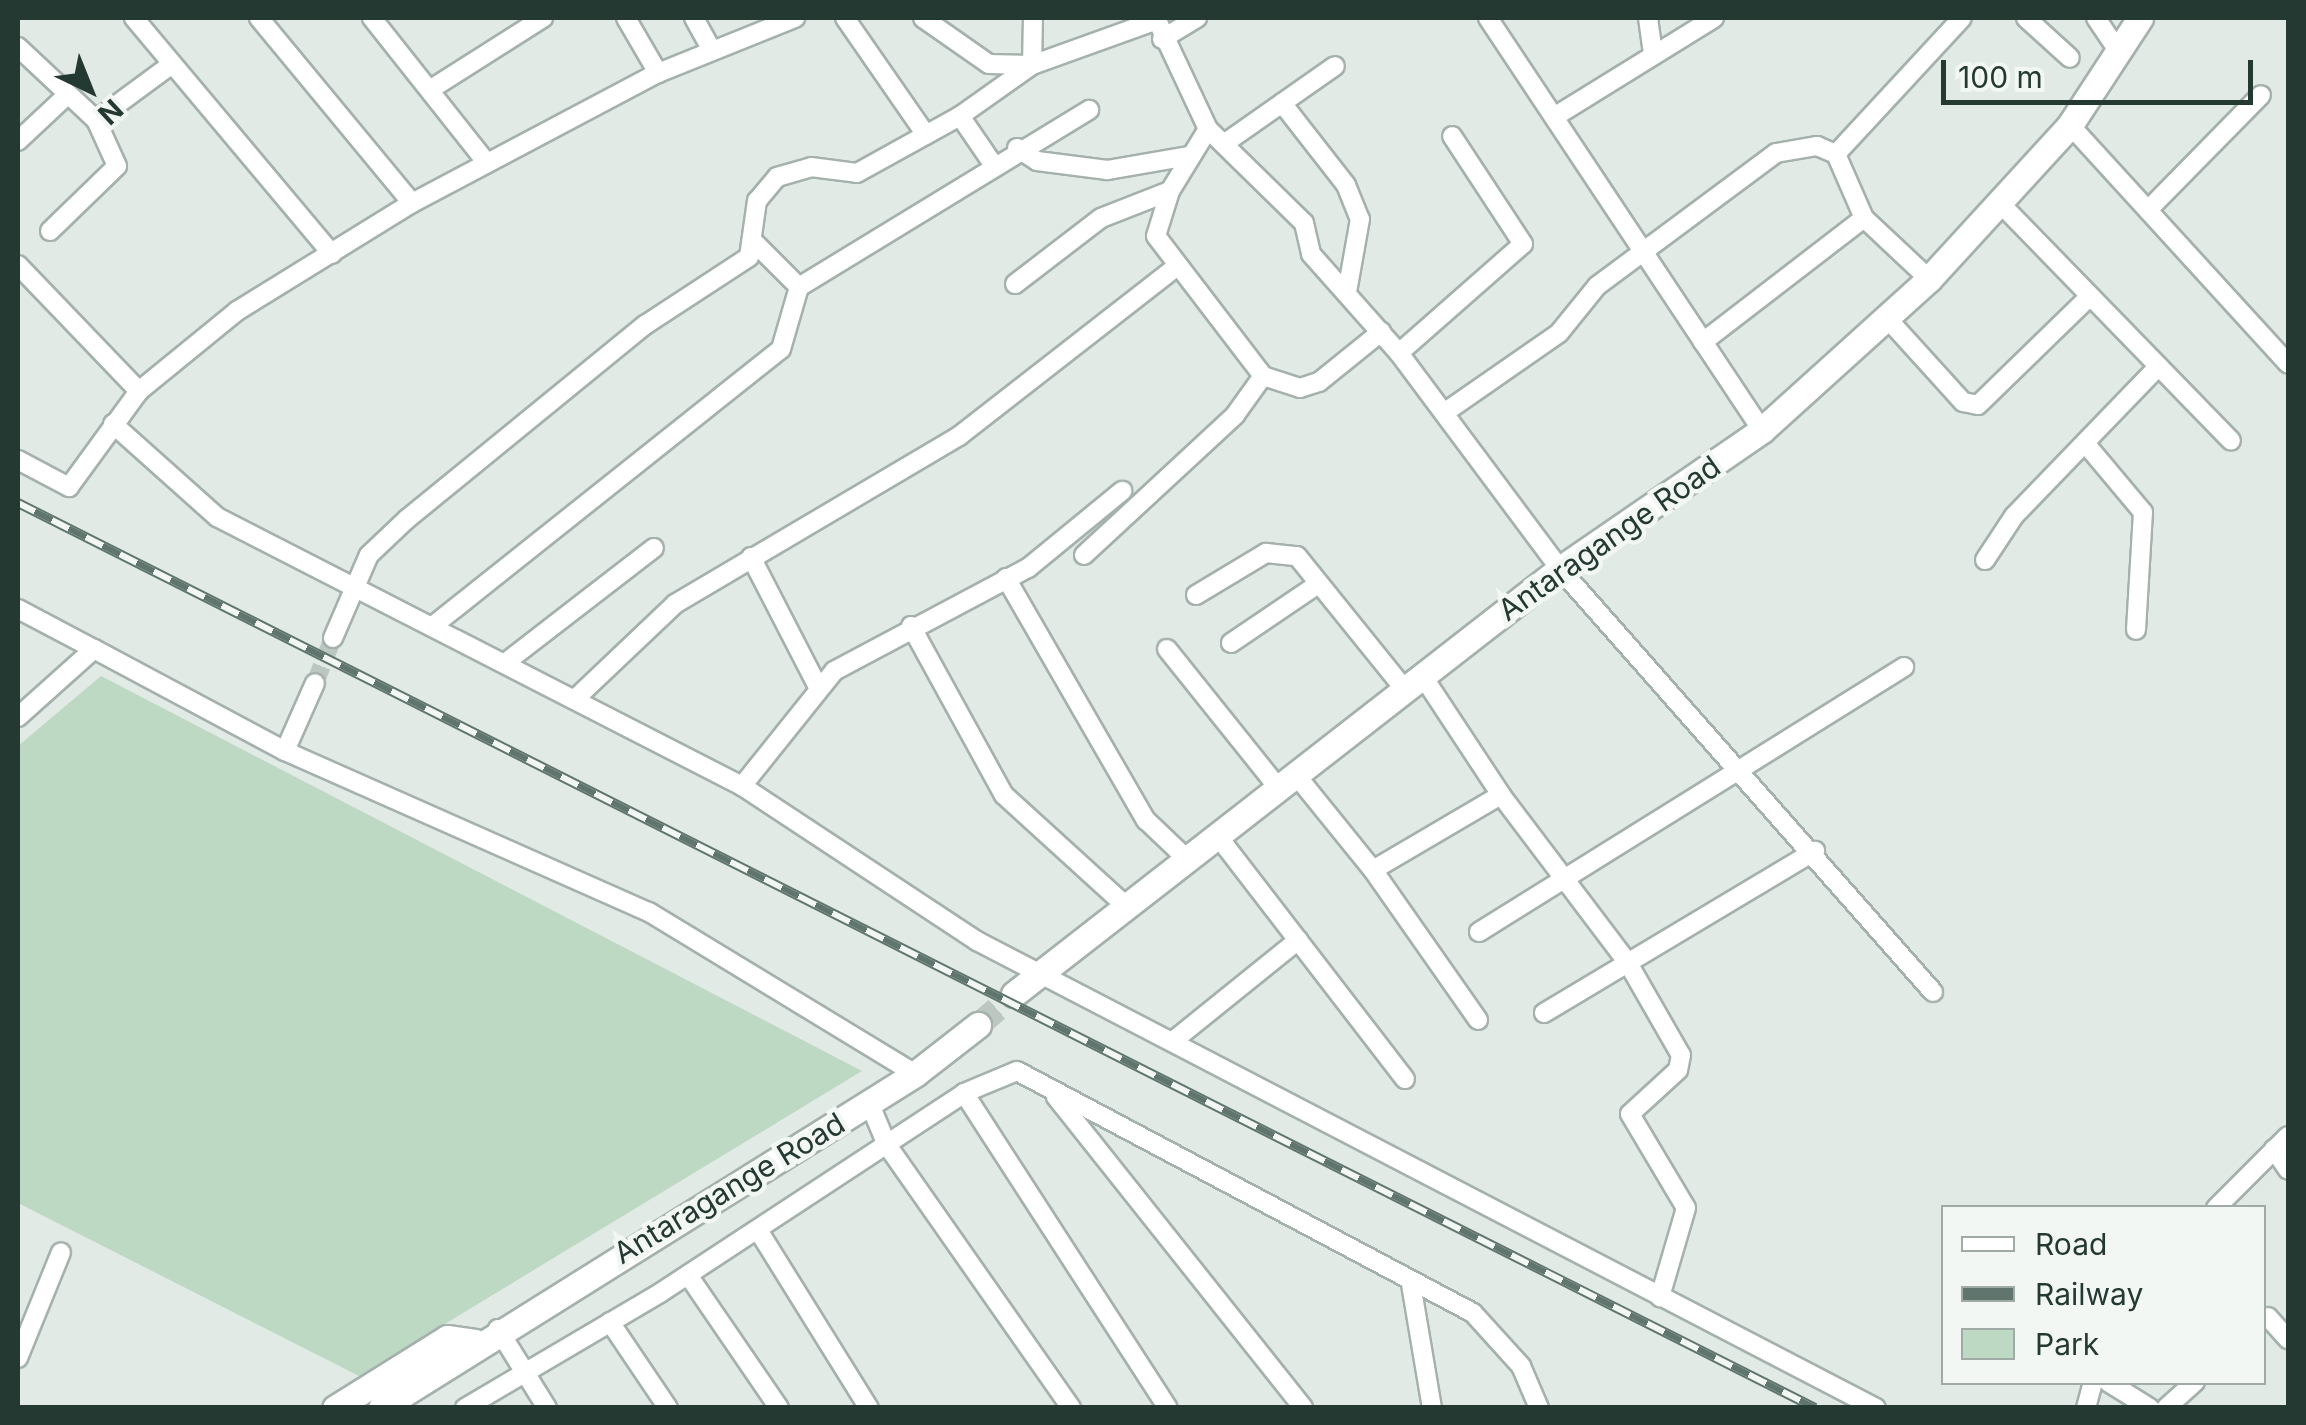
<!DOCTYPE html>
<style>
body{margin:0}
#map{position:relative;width:2306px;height:1425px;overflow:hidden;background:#e2eae6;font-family:Inter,sans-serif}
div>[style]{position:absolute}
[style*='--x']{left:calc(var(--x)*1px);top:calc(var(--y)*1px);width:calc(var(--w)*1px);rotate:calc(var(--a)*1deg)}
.green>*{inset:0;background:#bed9c3}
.street-tunnel>*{height:18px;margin-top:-9px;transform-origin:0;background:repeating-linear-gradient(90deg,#bcc7c2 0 18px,transparent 0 27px)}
.secondary-tunnel>*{height:25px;margin-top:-12.5px;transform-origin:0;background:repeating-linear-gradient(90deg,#bcc7c2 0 25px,transparent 0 37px)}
.roads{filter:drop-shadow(2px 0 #a5b1ac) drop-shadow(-2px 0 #a5b1ac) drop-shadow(0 2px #a5b1ac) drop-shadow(0 -2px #a5b1ac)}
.street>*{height:18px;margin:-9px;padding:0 9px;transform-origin:9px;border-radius:9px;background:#fff}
.secondary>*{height:25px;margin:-12.5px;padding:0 12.5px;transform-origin:12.5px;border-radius:12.5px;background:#fff}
.rail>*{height:10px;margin-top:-5px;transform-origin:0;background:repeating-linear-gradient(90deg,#f2f7f4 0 19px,#5f756d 0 38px);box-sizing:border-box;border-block:2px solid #5f756d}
span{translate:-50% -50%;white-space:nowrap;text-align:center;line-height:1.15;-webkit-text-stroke:9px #f2f7f4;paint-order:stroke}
.street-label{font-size:30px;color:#243932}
.frame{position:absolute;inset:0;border:20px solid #243932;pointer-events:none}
.legend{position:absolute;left:1941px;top:1205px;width:325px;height:180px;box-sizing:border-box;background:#f2f7f4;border:2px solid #a0aba6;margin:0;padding:12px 18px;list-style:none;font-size:30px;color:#243932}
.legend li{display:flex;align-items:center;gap:20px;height:50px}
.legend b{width:50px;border:2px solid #a0aba6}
.north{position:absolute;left:40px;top:40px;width:100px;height:100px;-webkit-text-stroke:8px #f2f7f4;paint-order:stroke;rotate:137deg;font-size:28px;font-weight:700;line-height:40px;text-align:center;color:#243932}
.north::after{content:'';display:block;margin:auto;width:35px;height:45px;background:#243932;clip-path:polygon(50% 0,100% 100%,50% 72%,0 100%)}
.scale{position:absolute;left:1941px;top:60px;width:312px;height:45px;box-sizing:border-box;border:5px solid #243932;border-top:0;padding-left:12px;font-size:30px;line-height:35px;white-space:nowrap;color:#243932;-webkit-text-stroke:8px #f2f7f4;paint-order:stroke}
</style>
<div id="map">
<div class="green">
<i style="clip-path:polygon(101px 676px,862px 1071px,359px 1376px,18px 1203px,18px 746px)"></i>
</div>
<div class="street-tunnel">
<i style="--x:315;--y:683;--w:48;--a:-68.2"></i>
</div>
<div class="secondary-tunnel">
<i style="--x:978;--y:1025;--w:48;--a:-40.7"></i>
</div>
<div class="roads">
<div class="street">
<i style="--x:134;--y:18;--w:308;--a:50"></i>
<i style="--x:259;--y:18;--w:240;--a:50.4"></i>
<i style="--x:372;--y:18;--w:185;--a:51.6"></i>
<i style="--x:626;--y:18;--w:64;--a:59.8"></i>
<i style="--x:694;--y:18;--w:37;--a:61"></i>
<i style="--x:845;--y:18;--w:142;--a:55.3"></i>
<i style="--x:923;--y:18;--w:80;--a:34.9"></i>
<i style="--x:989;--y:64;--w:43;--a:1.3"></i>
<i style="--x:1032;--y:65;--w:133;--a:-19.8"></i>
<i style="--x:1156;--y:18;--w:123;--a:64.9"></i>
<i style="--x:1208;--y:129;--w:134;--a:44.4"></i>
<i style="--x:1304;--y:223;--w:32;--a:77"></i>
<i style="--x:1311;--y:254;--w:132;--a:48.4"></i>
<i style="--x:1399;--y:353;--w:269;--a:53.3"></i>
<i style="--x:1560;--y:569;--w:564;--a:48.59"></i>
<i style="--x:1488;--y:18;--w:495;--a:56.4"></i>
<i style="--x:1648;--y:18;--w:37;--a:82"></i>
<i style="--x:2026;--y:18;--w:59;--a:42.3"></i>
<i style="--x:2096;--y:18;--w:34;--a:56"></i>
<i style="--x:1162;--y:39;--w:41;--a:-31"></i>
<i style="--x:18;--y:47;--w:107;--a:43.1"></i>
<i style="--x:96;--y:120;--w:94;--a:-36.4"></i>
<i style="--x:431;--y:89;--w:133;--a:-32.4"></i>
<i style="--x:1282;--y:103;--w:104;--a:52"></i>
<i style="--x:1346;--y:185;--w:37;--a:68"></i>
<i style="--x:1360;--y:219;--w:74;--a:100.1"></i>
<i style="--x:960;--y:116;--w:58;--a:55.5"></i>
<i style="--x:1554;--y:117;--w:188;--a:-31.7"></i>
<i style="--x:2070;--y:125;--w:323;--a:47.6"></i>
<i style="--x:1208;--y:129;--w:73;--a:121.5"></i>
<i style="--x:1170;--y:191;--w:47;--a:107.3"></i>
<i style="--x:1156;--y:236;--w:176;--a:52.6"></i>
<i style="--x:1263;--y:376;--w:39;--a:18"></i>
<i style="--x:1300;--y:388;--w:20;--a:-18"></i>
<i style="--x:1319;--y:382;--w:80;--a:-38.9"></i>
<i style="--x:18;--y:141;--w:64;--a:-43.1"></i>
<i style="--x:1225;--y:143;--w:134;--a:-35"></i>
<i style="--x:1017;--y:148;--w:24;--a:33"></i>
<i style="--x:1037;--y:161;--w:71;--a:7.3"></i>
<i style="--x:1107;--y:170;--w:82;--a:-9.8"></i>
<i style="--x:1836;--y:154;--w:185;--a:-47.2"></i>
<i style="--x:1998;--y:201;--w:334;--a:45.8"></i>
<i style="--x:2148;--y:210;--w:161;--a:-45.5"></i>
<i style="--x:50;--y:231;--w:93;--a:-44.1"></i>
<i style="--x:117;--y:166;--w:51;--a:-114.5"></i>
<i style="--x:18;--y:265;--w:175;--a:46.2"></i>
<i style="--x:1015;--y:284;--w:108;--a:-37.5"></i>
<i style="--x:1101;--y:218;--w:74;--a:-21.4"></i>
<i style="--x:799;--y:287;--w:340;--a:-31.4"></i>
<i style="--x:1886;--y:317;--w:115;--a:47.8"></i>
<i style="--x:1963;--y:402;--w:15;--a:11"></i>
<i style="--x:1978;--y:405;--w:156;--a:-44.2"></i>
<i style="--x:1703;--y:342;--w:203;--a:-37.6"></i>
<i style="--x:1399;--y:353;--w:165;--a:-41.3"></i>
<i style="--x:1523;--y:244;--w:129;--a:-123.3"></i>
<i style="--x:1444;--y:413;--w:140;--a:-34.8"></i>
<i style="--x:1559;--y:333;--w:60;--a:-51"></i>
<i style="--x:1597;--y:286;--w:223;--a:-36.6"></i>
<i style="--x:1776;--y:153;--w:42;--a:-9.7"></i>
<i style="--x:1817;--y:146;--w:21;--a:23"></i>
<i style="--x:1836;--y:154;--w:70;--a:66.4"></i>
<i style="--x:1864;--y:218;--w:89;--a:43.2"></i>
<i style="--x:113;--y:424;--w:140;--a:41.8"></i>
<i style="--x:217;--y:517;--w:590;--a:27.13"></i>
<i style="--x:742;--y:786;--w:282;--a:33.4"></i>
<i style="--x:977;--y:941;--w:1013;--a:27.45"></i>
<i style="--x:2085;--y:443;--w:90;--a:50"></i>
<i style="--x:2143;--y:512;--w:118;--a:93.4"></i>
<i style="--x:18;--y:460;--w:58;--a:27.9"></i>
<i style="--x:69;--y:487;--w:119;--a:-53.9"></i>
<i style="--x:139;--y:391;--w:127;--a:-39.2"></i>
<i style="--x:237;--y:311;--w:206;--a:-31.7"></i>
<i style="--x:412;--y:203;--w:278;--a:-27.9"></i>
<i style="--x:658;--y:73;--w:148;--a:-21.9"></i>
<i style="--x:1084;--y:555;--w:206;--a:-42.8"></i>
<i style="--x:1235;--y:415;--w:48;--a:-54.3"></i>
<i style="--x:751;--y:557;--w:148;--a:62.7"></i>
<i style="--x:1985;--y:560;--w:53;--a:-56.6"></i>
<i style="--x:2014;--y:516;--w:207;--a:-46"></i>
<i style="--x:1006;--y:578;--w:280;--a:60"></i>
<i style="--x:1146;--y:820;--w:59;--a:43.6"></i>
<i style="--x:1196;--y:595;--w:82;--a:-31"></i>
<i style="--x:1266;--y:553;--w:31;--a:6"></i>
<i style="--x:1297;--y:556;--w:174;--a:51.1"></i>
<i style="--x:18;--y:609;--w:86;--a:27.8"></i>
<i style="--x:434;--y:625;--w:443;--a:-38.5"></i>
<i style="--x:781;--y:349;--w:65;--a:-73.8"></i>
<i style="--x:799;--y:287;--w:66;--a:-135"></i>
<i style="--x:911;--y:626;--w:193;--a:61.2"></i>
<i style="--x:1004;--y:795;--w:166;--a:42.3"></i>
<i style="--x:333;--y:638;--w:90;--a:-66.6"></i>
<i style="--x:369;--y:555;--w:52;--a:-43.5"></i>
<i style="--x:407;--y:519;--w:307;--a:-39.2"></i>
<i style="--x:645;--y:325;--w:124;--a:-33.2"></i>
<i style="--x:749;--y:257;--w:57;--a:-81.9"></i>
<i style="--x:757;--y:201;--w:31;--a:-50"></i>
<i style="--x:777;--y:177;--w:35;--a:-16"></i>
<i style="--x:811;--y:167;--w:46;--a:7.4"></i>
<i style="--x:857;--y:173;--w:118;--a:-29"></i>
<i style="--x:960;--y:116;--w:88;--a:-35.3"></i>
<i style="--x:1032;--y:65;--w:47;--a:-88.8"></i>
<i style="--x:1231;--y:643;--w:105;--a:-34.1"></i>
<i style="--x:1167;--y:649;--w:179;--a:51.3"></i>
<i style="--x:505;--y:663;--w:188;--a:-37.7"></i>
<i style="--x:1422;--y:675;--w:144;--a:56.6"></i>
<i style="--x:575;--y:699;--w:138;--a:-43.5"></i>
<i style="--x:675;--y:604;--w:330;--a:-30.6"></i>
<i style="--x:959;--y:436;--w:276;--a:-37.9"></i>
<i style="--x:18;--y:717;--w:102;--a:-41.8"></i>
<i style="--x:94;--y:649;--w:217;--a:28.1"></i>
<i style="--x:285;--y:751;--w:398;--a:23.9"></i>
<i style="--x:649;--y:912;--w:311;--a:31.3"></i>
<i style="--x:285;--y:751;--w:74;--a:-66.2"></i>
<i style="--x:1296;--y:775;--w:122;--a:51"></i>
<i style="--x:1373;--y:870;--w:148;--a:-30.4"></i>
<i style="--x:1501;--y:795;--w:211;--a:52.9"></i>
<i style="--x:1628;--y:963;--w:106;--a:60.1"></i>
<i style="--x:1681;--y:1055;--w:15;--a:101"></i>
<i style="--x:1678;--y:1070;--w:65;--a:137.5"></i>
<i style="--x:1630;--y:1114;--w:109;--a:59.2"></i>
<i style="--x:1686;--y:1208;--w:93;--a:106.3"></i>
<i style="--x:742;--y:786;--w:147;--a:-51.3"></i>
<i style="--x:834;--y:671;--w:220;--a:-28"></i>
<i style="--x:1028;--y:568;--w:122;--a:-39.3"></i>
<i style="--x:1220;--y:839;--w:303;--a:52.4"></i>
<i style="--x:1373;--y:870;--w:183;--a:55"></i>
<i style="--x:1479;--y:932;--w:501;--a:-31.94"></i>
<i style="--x:1544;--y:1013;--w:316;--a:-30.9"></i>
<i style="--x:1173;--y:1041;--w:161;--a:-38.9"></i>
<i style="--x:964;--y:1093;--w:375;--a:57.1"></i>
<i style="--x:1056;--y:1097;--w:397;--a:51.5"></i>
<i style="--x:869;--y:1102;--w:47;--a:67.3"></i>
<i style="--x:887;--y:1145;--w:321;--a:55"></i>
<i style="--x:2274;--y:1149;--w:25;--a:56"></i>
<i style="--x:2216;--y:1208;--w:102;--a:-45"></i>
<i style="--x:758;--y:1230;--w:210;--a:58.1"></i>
<i style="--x:688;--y:1275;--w:161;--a:55.6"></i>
<i style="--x:1411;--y:1284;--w:126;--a:80.4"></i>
<i style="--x:2268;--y:1317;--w:30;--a:48"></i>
<i style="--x:610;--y:1322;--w:104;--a:56"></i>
<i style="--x:498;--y:1329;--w:93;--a:58.2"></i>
<i style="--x:18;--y:1358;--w:114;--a:-67.9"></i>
<i style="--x:2108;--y:1382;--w:49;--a:31.8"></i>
<i style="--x:465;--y:1408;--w:226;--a:-30.5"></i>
<i style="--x:660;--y:1293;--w:364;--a:-33.3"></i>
<i style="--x:964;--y:1093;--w:57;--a:-22.5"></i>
<i style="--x:1017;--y:1071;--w:516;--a:27.95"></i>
<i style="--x:1473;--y:1313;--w:72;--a:47.8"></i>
<i style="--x:1521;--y:1366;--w:46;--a:66.8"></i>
<i style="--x:2086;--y:1408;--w:27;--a:-75"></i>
<i style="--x:2166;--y:1408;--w:39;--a:-42"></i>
</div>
<div class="secondary">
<i style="--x:1014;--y:994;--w:692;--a:-37.9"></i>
<i style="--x:1560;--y:569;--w:245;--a:-34.5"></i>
<i style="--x:1762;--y:430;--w:225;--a:-42.1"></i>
<i style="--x:1929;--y:279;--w:209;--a:-47.5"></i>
<i style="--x:2070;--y:125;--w:128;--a:-56.8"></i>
<i style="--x:335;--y:1408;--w:132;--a:-32"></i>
<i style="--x:447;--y:1338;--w:28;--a:8"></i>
<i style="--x:381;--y:1408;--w:630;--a:-32.02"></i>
<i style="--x:915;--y:1074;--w:80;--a:-37.9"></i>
</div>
</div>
<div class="rail">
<i style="--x:18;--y:503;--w:2012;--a:26.73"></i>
</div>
<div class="street-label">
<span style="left:1609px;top:538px;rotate:-35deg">Antaragange Road</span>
<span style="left:729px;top:1188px;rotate:-31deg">Antaragange Road</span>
</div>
<div class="frame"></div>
<ul class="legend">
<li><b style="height:12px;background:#fff"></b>Road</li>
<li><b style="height:12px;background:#5f756d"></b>Railway</li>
<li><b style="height:28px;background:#bed9c3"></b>Park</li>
</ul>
<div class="north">N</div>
<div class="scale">100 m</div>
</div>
